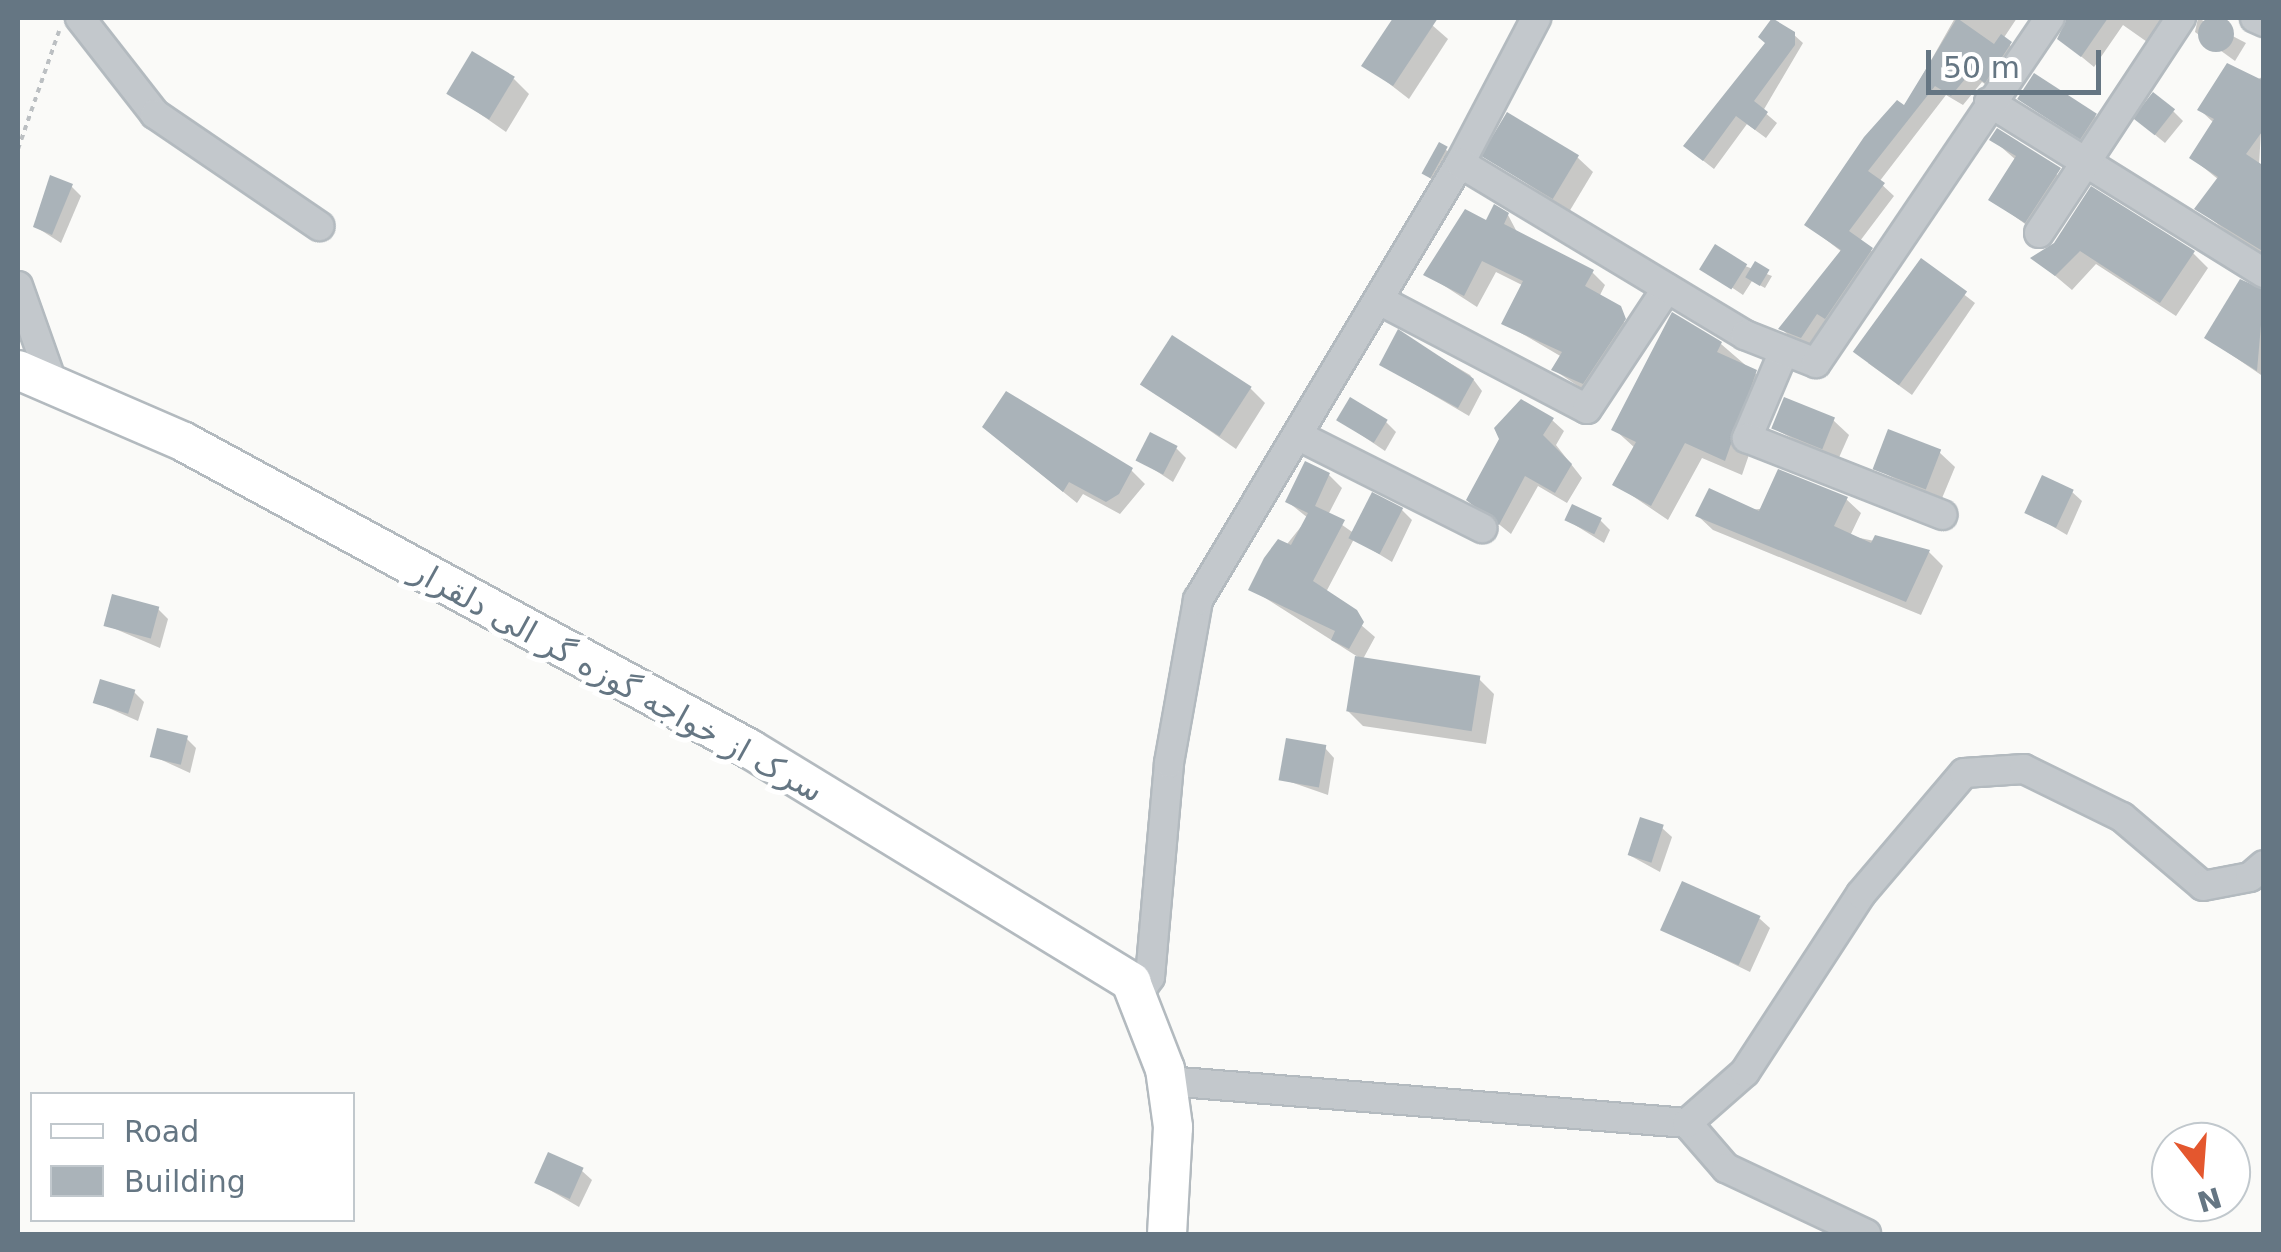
<!DOCTYPE html>
<meta charset="utf-8">
<style>
body{margin:0}
#map{position:relative;width:2281px;height:1252px;overflow:hidden;background:#fafaf8;font-family:"DejaVu Sans","Noto Naskh Arabic",sans-serif}
div>[style]{position:absolute}
[style*='--x']{left:calc(var(--x)*1px);top:calc(var(--y)*1px);width:calc(var(--w)*1px);rotate:calc(var(--a)*1deg)}
.shadow>*{inset:0;background:#0003}
.building>*{inset:0;background:#aab3b9;transform-origin:0 0}
.round{border-radius:50%}
.path>*{height:4px;margin-top:-2px;transform-origin:0;background:repeating-linear-gradient(90deg,#bbbfc2 0 5px,transparent 0 10px)}
.roads{filter:drop-shadow(2px 0 #b3babf) drop-shadow(-2px 0 #b3babf) drop-shadow(0 2px #b3babf) drop-shadow(0 -2px #b3babf)}
.street>*{height:28px;margin:-14px;padding:0 14px;transform-origin:14px;border-radius:14px;background:#c3c8cc}
.secondary>*{height:38px;margin:-19px;padding:0 19px;transform-origin:19px;border-radius:19px;background:#fff}
span{translate:-50% -50%;white-space:nowrap;text-align:center;line-height:1.15;-webkit-text-stroke:10px #fff;paint-order:stroke}
.street-label{font-size:32px;color:#657683}
.frame{position:absolute;inset:0;border:20px solid #657683;pointer-events:none}
.legend{position:absolute;left:30px;top:1092px;width:325px;height:130px;box-sizing:border-box;background:#fff;border:2px solid #c1c8cd;margin:0;padding:12px 18px;list-style:none;font-size:30px;color:#657683}
.legend li{display:flex;align-items:center;gap:20px;height:50px}
.legend b{width:50px;border:2px solid #c1c8cd}
.north{position:absolute;left:2151px;top:1122px;width:100px;height:100px;box-sizing:border-box;background:#fff;border:2px solid #c1c8cd;border-radius:50%;rotate:163deg;font-size:28px;font-weight:700;line-height:40px;text-align:center;color:#657683}
.north::after{content:'';display:block;margin:auto;width:35px;height:45px;background:#e4572e;clip-path:polygon(50% 0,100% 100%,50% 72%,0 100%)}
.scale{position:absolute;left:1926px;top:50px;width:175px;height:45px;box-sizing:border-box;border:5px solid #657683;border-top:0;padding-left:12px;font-size:30px;line-height:35px;white-space:nowrap;color:#657683;-webkit-text-stroke:8px #fff;paint-order:stroke}
</style>
<div id="map">
<div class="shadow">
<i style="clip-path:polygon(1396px 18px,1424px 18px,1448px 39px,1409px 99px,1365px 65px)"></i>
<i style="clip-path:polygon(1955px 18px,2017px 18px,2003px 39px,2021px 55px,1996px 92px,1982px 82px,1963px 105px,1946px 95px,1879px 182px,1894px 196px,1860px 241px,1882px 260px,1812px 347px,1792px 339px,1782px 329px,1842px 252px,1807px 225px,1904px 108px)"></i>
<i style="clip-path:polygon(2073px 18px,2164px 18px,2167px 20px,2150px 44px,2123px 25px,2094px 67px,2060px 39px)"></i>
<i style="clip-path:polygon(2198px 18px,2246px 43px,2235px 61px,2195px 32px)"></i>
<i style="clip-path:polygon(1793px 34px,1803px 43px,1763px 111px,1777px 123px,1766px 138px,1747px 124px,1714px 169px,1696px 155px)"></i>
<i style="clip-path:polygon(2264px 76px,2259px 166px,2264px 260px,2198px 209px,2219px 180px,2192px 158px,2214px 123px,2200px 110px)"></i>
<i style="clip-path:polygon(514px 79px,529px 94px,506px 132px,450px 93px)"></i>
<i style="clip-path:polygon(2020px 98px,2095px 116px,2105px 126px,2091px 146px)"></i>
<i style="clip-path:polygon(2173px 111px,2183px 121px,2165px 143px,2148px 129px)"></i>
<i style="clip-path:polygon(1992px 139px,2074px 184px,2040px 235px,1991px 199px,2016px 160px)"></i>
<i style="clip-path:polygon(1440px 145px,1457px 159px,1434px 182px,1424px 172px)"></i>
<i style="clip-path:polygon(1486px 156px,1577px 157px,1593px 172px,1569px 212px)"></i>
<i style="clip-path:polygon(71px 186px,81px 196px,61px 243px,36px 227px)"></i>
<i style="clip-path:polygon(1508px 215px,1518px 234px,1592px 272px,1605px 285px,1598px 299px,1637px 334px,1593px 396px,1554px 370px,1562px 357px,1504px 323px,1524px 286px,1496px 272px,1477px 307px,1426px 274px)"></i>
<i style="clip-path:polygon(2055px 244px,2193px 253px,2208px 268px,2176px 316px,2096px 264px,2072px 290px,2034px 258px)"></i>
<i style="clip-path:polygon(1922px 262px,1975px 303px,1912px 395px,1868px 363px)"></i>
<i style="clip-path:polygon(1745px 266px,1772px 276px,1765px 288px,1752px 281px,1743px 295px,1703px 268px)"></i>
<i style="clip-path:polygon(2264px 293px,2264px 377px,2207px 338px)"></i>
<i style="clip-path:polygon(1399px 333px,1470px 375px,1482px 391px,1469px 416px,1382px 365px)"></i>
<i style="clip-path:polygon(1721px 344px,1772px 388px,1742px 475px,1702px 458px,1668px 520px,1615px 484px,1635px 448px,1614px 429px)"></i>
<i style="clip-path:polygon(1143px 384px,1250px 388px,1265px 403px,1236px 449px)"></i>
<i style="clip-path:polygon(1339px 420px,1386px 422px,1396px 432px,1385px 451px)"></i>
<i style="clip-path:polygon(1552px 420px,1564px 431px,1556px 445px,1582px 478px,1567px 503px,1538px 486px,1511px 534px,1469px 500px)"></i>
<i style="clip-path:polygon(1833px 420px,1849px 435px,1837px 462px,1773px 428px)"></i>
<i style="clip-path:polygon(999px 440px,1131px 470px,1145px 484px,1120px 514px,1083px 494px,1077px 503px)"></i>
<i style="clip-path:polygon(1176px 448px,1186px 458px,1173px 482px,1138px 459px)"></i>
<i style="clip-path:polygon(1939px 452px,1955px 467px,1940px 503px,1875px 468px)"></i>
<i style="clip-path:polygon(1329px 475px,1342px 488px,1328px 515px,1355px 534px,1402px 510px,1412px 520px,1392px 562px,1354px 539px,1325px 594px,1375px 637px,1363px 659px,1479px 679px,1494px 694px,1486px 744px,1363px 726px,1348px 711px,1358px 657px,1251px 589px,1308px 518px,1288px 502px)"></i>
<i style="clip-path:polygon(2072px 492px,2082px 501px,2067px 535px,2028px 512px)"></i>
<i style="clip-path:polygon(1846px 499px,1861px 513px,1850px 536px,1929px 552px,1943px 566px,1921px 615px,1713px 530px,1698px 516px)"></i>
<i style="clip-path:polygon(1567px 520px,1600px 520px,1610px 530px,1604px 543px)"></i>
<i style="clip-path:polygon(158px 609px,168px 619px,160px 648px,106px 625px)"></i>
<i style="clip-path:polygon(134px 692px,144px 702px,138px 721px,95px 702px)"></i>
<i style="clip-path:polygon(187px 739px,196px 748px,190px 773px,153px 756px)"></i>
<i style="clip-path:polygon(1325px 748px,1334px 758px,1328px 795px,1282px 779px)"></i>
<i style="clip-path:polygon(1662px 828px,1672px 837px,1660px 872px,1629px 855px)"></i>
<i style="clip-path:polygon(1760px 919px,1770px 928px,1750px 972px,1664px 930px)"></i>
<i style="clip-path:polygon(582px 1171px,592px 1180px,579px 1207px,536px 1182px)"></i>
</div>
<div class="building">
<i class="round" style="left:2198px;top:16px;width:36px;height:36px"></i>
<i style="clip-path:polygon(1393px 18px,1438px 18px,1393px 86px,1361px 66px)"></i>
<i style="clip-path:polygon(1772px 18px,1795px 32px,1795px 45px,1754px 101px,1768px 112px,1755px 130px,1736px 116px,1703px 161px,1683px 146px,1765px 43px,1758px 37px)"></i>
<i style="clip-path:polygon(1957px 18px,1994px 44px,2001px 34px,2012px 42px,1985px 83px,1970px 73px,1951px 96px,1935px 86px,1868px 171px,1885px 183px,1849px 231px,1873px 248px,1825px 319px,1817px 314px,1801px 338px,1778px 329px,1841px 250px,1804px 225px,1864px 137px,1897px 100px,1904px 105px)"></i>
<i style="clip-path:polygon(2067px 18px,2108px 18px,2081px 57px,2057px 39px)"></i>
<i style="left:472px;top:51px;width:50px;height:50px;rotate:31deg"></i>
<i style="clip-path:polygon(2227px 63px,2264px 81px,2264px 129px,2246px 154px,2264px 166px,2264px 252px,2194px 209px,2218px 177px,2189px 158px,2214px 119px,2197px 110px)"></i>
<i style="left:2034px;top:73px;width:75px;height:31px;rotate:33deg"></i>
<i style="left:2153px;top:92px;width:28px;height:33px;rotate:38deg"></i>
<i style="left:1507px;top:112px;width:84px;height:51px;rotate:31deg"></i>
<i style="clip-path:polygon(1997px 128px,2061px 168px,2025px 223px,1988px 200px,2016px 156px,1989px 140px)"></i>
<i style="left:1439px;top:142px;width:10px;height:36px;rotate:29deg"></i>
<i style="clip-path:polygon(50px 175px,73px 184px,52px 235px,33px 227px)"></i>
<i style="clip-path:polygon(2091px 186px,2195px 251px,2160px 303px,2080px 251px,2055px 276px,2030px 258px,2054px 243px)"></i>
<i style="clip-path:polygon(1494px 204px,1509px 213px,1504px 224px,1594px 270px,1585px 286px,1621px 306px,1626px 319px,1583px 384px,1551px 370px,1562px 352px,1501px 324px,1523px 281px,1482px 261px,1464px 296px,1423px 275px,1465px 209px,1486px 220px)"></i>
<i style="left:1715px;top:244px;width:38px;height:30px;rotate:32deg"></i>
<i style="left:1921px;top:258px;width:57px;height:116px;rotate:36deg"></i>
<i style="left:1755px;top:261px;width:17px;height:19px;rotate:31deg"></i>
<i style="clip-path:polygon(2240px 279px,2264px 290px,2257px 371px,2204px 338px)"></i>
<i style="clip-path:polygon(1672px 312px,1722px 342px,1717px 352px,1757px 370px,1725px 461px,1685px 443px,1651px 506px,1612px 485px,1636px 442px,1611px 430px)"></i>
<i style="clip-path:polygon(1398px 329px,1474px 379px,1458px 408px,1379px 365px)"></i>
<i style="left:1172px;top:335px;width:95px;height:59px;rotate:33deg"></i>
<i style="clip-path:polygon(1006px 391px,1133px 468px,1119px 494px,1106px 502px,1069px 482px,1063px 492px,982px 427px)"></i>
<i style="left:1350px;top:397px;width:44px;height:27px;rotate:31deg"></i>
<i style="left:1784px;top:397px;width:55px;height:34px;rotate:22deg"></i>
<i style="clip-path:polygon(1521px 399px,1554px 418px,1543px 435px,1572px 464px,1555px 493px,1525px 476px,1499px 525px,1466px 500px,1499px 439px,1494px 428px)"></i>
<i style="left:1888px;top:429px;width:57px;height:43px;rotate:21deg"></i>
<i style="left:1150px;top:432px;width:31px;height:32px;rotate:27deg"></i>
<i style="clip-path:polygon(1305px 461px,1330px 473px,1315px 506px,1345px 520px,1313px 581px,1357px 610px,1364px 622px,1349px 649px,1331px 640px,1335px 631px,1248px 590px,1264px 558px,1278px 539px,1291px 545px,1308px 513px,1285px 502px)"></i>
<i style="clip-path:polygon(1778px 469px,1848px 497px,1834px 526px,1871px 543px,1875px 535px,1930px 550px,1906px 602px,1695px 516px,1709px 488px,1759px 511px)"></i>
<i style="left:2042px;top:475px;width:35px;height:42px;rotate:25deg"></i>
<i style="left:1372px;top:492px;width:35px;height:52px;rotate:27deg"></i>
<i style="left:1572px;top:504px;width:33px;height:18px;rotate:25deg"></i>
<i style="left:112px;top:594px;width:49px;height:33px;rotate:15deg"></i>
<i style="left:1355px;top:656px;width:127px;height:56px;rotate:9deg"></i>
<i style="left:100px;top:679px;width:37px;height:25px;rotate:17deg"></i>
<i style="left:157px;top:728px;width:32px;height:30px;rotate:14deg"></i>
<i style="left:1286px;top:738px;width:41px;height:43px;rotate:10deg"></i>
<i style="left:1640px;top:817px;width:25px;height:40px;rotate:18deg"></i>
<i style="left:1682px;top:881px;width:86px;height:54px;rotate:24deg"></i>
<i style="left:548px;top:1152px;width:39px;height:34px;rotate:24deg"></i>
</div>
<div class="path">
<i style="--x:18;--y:149;--w:125;--a:-70.8"></i>
</div>
<div class="roads">
<div class="street">
<i style="--x:80;--y:18;--w:122;--a:52"></i>
<i style="--x:155;--y:114;--w:199;--a:34.3"></i>
<i style="--x:2255;--y:18;--w:10;--a:24"></i>
<i style="--x:1989;--y:102;--w:324;--a:31.9"></i>
<i style="--x:1460;--y:163;--w:164;--a:-62.3"></i>
<i style="--x:2039;--y:233;--w:258;--a:-56.6"></i>
<i style="--x:18;--y:286;--w:105;--a:70.5"></i>
<i style="--x:1383;--y:302;--w:230;--a:27.7"></i>
<i style="--x:1587;--y:409;--w:145;--a:-56.5"></i>
<i style="--x:1784;--y:351;--w:95;--a:113"></i>
<i style="--x:1747;--y:438;--w:210;--a:21.5"></i>
<i style="--x:1301;--y:437;--w:203;--a:26.7"></i>
<i style="--x:1138;--y:994;--w:21;--a:-55"></i>
<i style="--x:1150;--y:977;--w:215;--a:-84.9"></i>
<i style="--x:1169;--y:763;--w:166;--a:-79.9"></i>
<i style="--x:1198;--y:600;--w:510;--a:-59.06"></i>
<i style="--x:1460;--y:163;--w:333;--a:31.1"></i>
<i style="--x:1745;--y:335;--w:76;--a:21.5"></i>
<i style="--x:1816;--y:363;--w:417;--a:-55.9"></i>
<i style="--x:1167;--y:1081;--w:522;--a:4.62"></i>
<i style="--x:1687;--y:1123;--w:60;--a:49.1"></i>
<i style="--x:1726;--y:1168;--w:155;--a:25.2"></i>
<i style="--x:1687;--y:1123;--w:77;--a:-41.3"></i>
<i style="--x:1745;--y:1072;--w:212;--a:-56.9"></i>
<i style="--x:1861;--y:894;--w:159;--a:-49.6"></i>
<i style="--x:1964;--y:773;--w:60;--a:-3.8"></i>
<i style="--x:2024;--y:769;--w:109;--a:26.1"></i>
<i style="--x:2122;--y:817;--w:106;--a:40.4"></i>
<i style="--x:2203;--y:886;--w:48;--a:-10.8"></i>
<i style="--x:2250;--y:877;--w:18;--a:-41"></i>
</div>
<div class="secondary">
<i style="--x:18;--y:370;--w:181;--a:23.4"></i>
<i style="--x:184;--y:442;--w:644;--a:28.48"></i>
<i style="--x:750;--y:749;--w:447;--a:31.4"></i>
<i style="--x:1131;--y:982;--w:93;--a:68.7"></i>
<i style="--x:1165;--y:1069;--w:59;--a:82.1"></i>
<i style="--x:1173;--y:1127;--w:107;--a:93.2"></i>
</div>
</div>
<div class="street-label">
<span style="left:617px;top:681px;rotate:29deg">سرک از خواجه گوزه گر الی دلقرار</span>
</div>
<div class="frame"></div>
<ul class="legend">
<li><b style="height:12px;background:#fff"></b>Road</li>
<li><b style="height:28px;background:#aab3b9"></b>Building</li>
</ul>
<div class="north">N</div>
<div class="scale">50 m</div>
</div>
